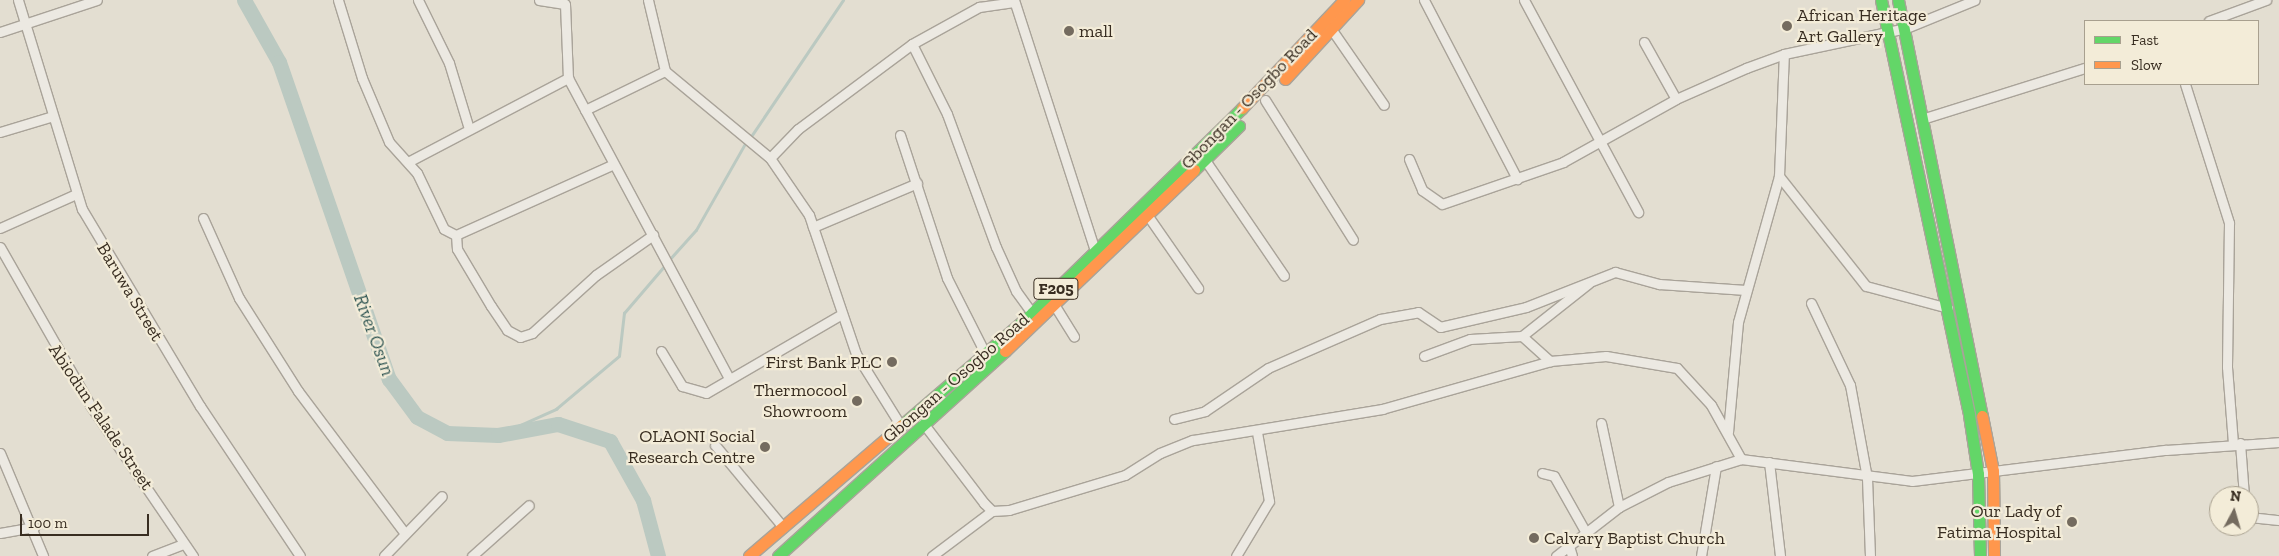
<!DOCTYPE html>
<style>
body{margin:0}
#map{position:relative;width:2279px;height:556px;overflow:hidden;background:#e3ded1;font-family:"Zilla Slab",serif}
div>[style]{position:absolute}
[style*='--x']{left:calc(var(--x)*1px);top:calc(var(--y)*1px);width:calc(var(--w)*1px);rotate:calc(var(--a)*1deg)}
.stream>*{height:2.5px;margin:-1.25px;padding:0 1.25px;transform-origin:1.25px;border-radius:1.25px;background:#bbc9c1}
.river>*{height:15px;margin:-7.5px;padding:0 7.5px;transform-origin:7.5px;border-radius:7.5px;background:#bbc9c1}
.roads{filter:drop-shadow(1px 0 #a9a399) drop-shadow(-1px 0 #a9a399) drop-shadow(0 1px #a9a399) drop-shadow(0 -1px #a9a399)}
.street>*{height:9px;margin:-4.5px;padding:0 4.5px;transform-origin:4.5px;border-radius:4.5px;background:#ece9e2}
.fast>*{height:11px;margin:-5.5px;padding:0 5.5px;transform-origin:5.5px;border-radius:5.5px;background:#63d668}
.slow>*{height:11px;margin:-5.5px;padding:0 5.5px;transform-origin:5.5px;border-radius:5.5px;background:#ff974d}
.dots>*{width:14px;height:14px;translate:-50% -50%;box-sizing:border-box;border:2px solid #f3ecd8;border-radius:50%}
span{translate:-50% -50%;white-space:nowrap;text-align:center;line-height:1.15;-webkit-text-stroke:4.5px #f3ecd8;paint-order:stroke}
.shield-label span{padding:1px 4px;background:#f3ecd8;border:1px solid;border-radius:4px;-webkit-text-stroke-width:0}
.shield-label{font-size:16px;color:#382d21;font-weight:700}
.poi-label{font-size:18px;color:#382d21}
.left{translate:0 -50%;text-align:left}
.right{translate:-100% -50%;text-align:right}
.street-label{font-size:18px;color:#382d21}
.water-label{font-size:19px;color:#325754;font-style:italic}
.legend{position:absolute;left:2084px;top:20px;width:175px;height:65px;box-sizing:border-box;background:#f3ecd8;border:1px solid #a8a08f;margin:0;padding:6px 9px;list-style:none;font-size:15px;color:#382d21}
.legend li{display:flex;align-items:center;gap:10px;height:25px}
.legend b{width:25px;border:1px solid #a8a08f}
.north{position:absolute;left:2209px;top:486px;width:50px;height:50px;box-sizing:border-box;background:#f3ecd8;border:1px solid #a8a08f;border-radius:50%;rotate:6deg;font-size:14px;font-weight:700;line-height:20px;text-align:center;color:#382d21}
.north::after{content:'';display:block;margin:auto;width:18px;height:22px;background:#746b5f;clip-path:polygon(50% 0,100% 100%,50% 72%,0 100%)}
.scale{position:absolute;left:20px;top:514px;width:129px;height:22px;box-sizing:border-box;border:2px solid #382d21;border-top:0;padding-left:6px;font-size:15px;line-height:18px;white-space:nowrap;color:#382d21;-webkit-text-stroke:4px #f3ecd8;paint-order:stroke}
</style>
<div id="map">
<div class="stream">
<i style="--x:750;--y:138;--w:166;--a:-56"></i>
<i style="--x:669;--y:260;--w:40;--a:-48"></i>
<i style="--x:696;--y:230;--w:101;--a:-60.4"></i>
<i style="--x:498;--y:435;--w:64;--a:-24.1"></i>
<i style="--x:556;--y:409;--w:82;--a:-40.1"></i>
<i style="--x:619;--y:356;--w:43;--a:-83.4"></i>
<i style="--x:624;--y:313;--w:65;--a:-49.4"></i>
</div>
<div class="river">
<i style="--x:244;--y:0;--w:71;--a:60.6"></i>
<i style="--x:279;--y:62;--w:336;--a:70.9"></i>
<i style="--x:389;--y:379;--w:47;--a:53.6"></i>
<i style="--x:417;--y:417;--w:34;--a:28"></i>
<i style="--x:447;--y:433;--w:51;--a:2.2"></i>
<i style="--x:498;--y:435;--w:61;--a:-10.4"></i>
<i style="--x:558;--y:424;--w:55;--a:18.1"></i>
<i style="--x:610;--y:441;--w:68;--a:60.8"></i>
<i style="--x:643;--y:500;--w:58;--a:75"></i>
</div>
<div class="roads">
<div class="street">
<i style="--x:18;--y:0;--w:219;--a:73"></i>
<i style="--x:82;--y:209;--w:230;--a:59.1"></i>
<i style="--x:200;--y:406;--w:180;--a:56.3"></i>
<i style="--x:338;--y:0;--w:82;--a:72.9"></i>
<i style="--x:362;--y:78;--w:69;--a:67.1"></i>
<i style="--x:389;--y:142;--w:42;--a:47.9"></i>
<i style="--x:417;--y:173;--w:62;--a:64.3"></i>
<i style="--x:444;--y:229;--w:13;--a:27"></i>
<i style="--x:418;--y:0;--w:70;--a:63.8"></i>
<i style="--x:449;--y:63;--w:69;--a:73.1"></i>
<i style="--x:539;--y:0;--w:26;--a:9"></i>
<i style="--x:565;--y:4;--w:74;--a:87.7"></i>
<i style="--x:568;--y:78;--w:340;--a:61.8"></i>
<i style="--x:648;--y:0;--w:73;--a:76.5"></i>
<i style="--x:665;--y:71;--w:136;--a:39.6"></i>
<i style="--x:770;--y:158;--w:69;--a:55.6"></i>
<i style="--x:809;--y:215;--w:147;--a:71.3"></i>
<i style="--x:856;--y:354;--w:85;--a:58"></i>
<i style="--x:1014;--y:0;--w:264;--a:72.1"></i>
<i style="--x:1424;--y:0;--w:202;--a:62.5"></i>
<i style="--x:1524;--y:0;--w:241;--a:61.7"></i>
<i style="--x:2209;--y:21;--w:61;--a:-20.2"></i>
<i style="--x:1332;--y:30;--w:91;--a:55.3"></i>
<i style="--x:0;--y:32;--w:102;--a:-18.3"></i>
<i style="--x:1644;--y:42;--w:65;--a:60.7"></i>
<i style="--x:912;--y:44;--w:78;--a:63.4"></i>
<i style="--x:947;--y:114;--w:142;--a:69.8"></i>
<i style="--x:996;--y:247;--w:48;--a:65.6"></i>
<i style="--x:1016;--y:291;--w:27;--a:54"></i>
<i style="--x:2185;--y:84;--w:146;--a:72.4"></i>
<i style="--x:2229;--y:223;--w:144;--a:90.8"></i>
<i style="--x:2227;--y:367;--w:77;--a:85.5"></i>
<i style="--x:1265;--y:100;--w:165;--a:57.8"></i>
<i style="--x:585;--y:110;--w:89;--a:-26"></i>
<i style="--x:1925;--y:118;--w:168;--a:-17.4"></i>
<i style="--x:0;--y:132;--w:55;--a:-16.8"></i>
<i style="--x:900;--y:135;--w:151;--a:71.8"></i>
<i style="--x:947;--y:278;--w:84;--a:63.1"></i>
<i style="--x:770;--y:158;--w:40;--a:-46"></i>
<i style="--x:798;--y:129;--w:142;--a:-36.7"></i>
<i style="--x:912;--y:44;--w:77;--a:-28.9"></i>
<i style="--x:979;--y:7;--w:35;--a:-8"></i>
<i style="--x:1409;--y:159;--w:34;--a:67"></i>
<i style="--x:1422;--y:190;--w:24;--a:35"></i>
<i style="--x:1442;--y:204;--w:128;--a:-19.1"></i>
<i style="--x:1563;--y:162;--w:129;--a:-29.1"></i>
<i style="--x:1676;--y:99;--w:77;--a:-23.9"></i>
<i style="--x:1746;--y:68;--w:40;--a:-20.2"></i>
<i style="--x:1784;--y:54;--w:125;--a:-12"></i>
<i style="--x:1906;--y:28;--w:74;--a:-22.1"></i>
<i style="--x:1205;--y:160;--w:140;--a:55.7"></i>
<i style="--x:408;--y:162;--w:181;--a:-27.7"></i>
<i style="--x:1779;--y:176;--w:140;--a:51.7"></i>
<i style="--x:1866;--y:286;--w:85;--a:15"></i>
<i style="--x:1148;--y:216;--w:88;--a:55.2"></i>
<i style="--x:203;--y:218;--w:88;--a:65.8"></i>
<i style="--x:239;--y:298;--w:110;--a:57.6"></i>
<i style="--x:298;--y:391;--w:176;--a:53.1"></i>
<i style="--x:813;--y:227;--w:113;--a:-22.9"></i>
<i style="--x:0;--y:228;--w:83;--a:-24.1"></i>
<i style="--x:456;--y:235;--w:14;--a:86"></i>
<i style="--x:457;--y:249;--w:66;--a:59.2"></i>
<i style="--x:491;--y:306;--w:29;--a:56"></i>
<i style="--x:507;--y:330;--w:15;--a:28"></i>
<i style="--x:520;--y:337;--w:13;--a:-18"></i>
<i style="--x:532;--y:333;--w:86;--a:-42.2"></i>
<i style="--x:596;--y:275;--w:70;--a:-35.1"></i>
<i style="--x:456;--y:235;--w:171;--a:-24.2"></i>
<i style="--x:0;--y:247;--w:182;--a:60.3"></i>
<i style="--x:90;--y:405;--w:183;--a:55.7"></i>
<i style="--x:1811;--y:303;--w:91;--a:64.6"></i>
<i style="--x:1850;--y:385;--w:95;--a:79.6"></i>
<i style="--x:1867;--y:478;--w:78;--a:87.8"></i>
<i style="--x:1055;--y:306;--w:36;--a:58"></i>
<i style="--x:1522;--y:336;--w:38;--a:42"></i>
<i style="--x:661;--y:351;--w:41;--a:59"></i>
<i style="--x:682;--y:386;--w:25;--a:16"></i>
<i style="--x:706;--y:393;--w:155;--a:-30.2"></i>
<i style="--x:1424;--y:356;--w:49;--a:-20.3"></i>
<i style="--x:1470;--y:339;--w:52;--a:-3.3"></i>
<i style="--x:1522;--y:336;--w:85;--a:-38.3"></i>
<i style="--x:1174;--y:419;--w:32;--a:-14"></i>
<i style="--x:1205;--y:411;--w:76;--a:-34.3"></i>
<i style="--x:1268;--y:368;--w:122;--a:-23.6"></i>
<i style="--x:1380;--y:319;--w:39;--a:-10"></i>
<i style="--x:1418;--y:312;--w:27;--a:34"></i>
<i style="--x:1440;--y:327;--w:88;--a:-13.1"></i>
<i style="--x:1526;--y:307;--w:96;--a:-21.5"></i>
<i style="--x:1615;--y:272;--w:46;--a:15.3"></i>
<i style="--x:1659;--y:284;--w:87;--a:3.9"></i>
<i style="--x:923;--y:423;--w:101;--a:52.7"></i>
<i style="--x:984;--y:503;--w:11;--a:45"></i>
<i style="--x:992;--y:511;--w:17;--a:-3"></i>
<i style="--x:1009;--y:510;--w:121;--a:-16.8"></i>
<i style="--x:1125;--y:475;--w:41;--a:-32.2"></i>
<i style="--x:1160;--y:453;--w:35;--a:-22"></i>
<i style="--x:1193;--y:440;--w:192;--a:-9.3"></i>
<i style="--x:1382;--y:409;--w:175;--a:-15.9"></i>
<i style="--x:1550;--y:361;--w:56;--a:-5.1"></i>
<i style="--x:1606;--y:356;--w:72;--a:9.6"></i>
<i style="--x:1677;--y:368;--w:50;--a:47.4"></i>
<i style="--x:1711;--y:405;--w:62;--a:60.9"></i>
<i style="--x:1601;--y:423;--w:86;--a:77.9"></i>
<i style="--x:1728;--y:432;--w:110;--a:-84.8"></i>
<i style="--x:1738;--y:322;--w:152;--a:-74.3"></i>
<i style="--x:1779;--y:176;--w:122;--a:-87.7"></i>
<i style="--x:2240;--y:443;--w:53;--a:85.7"></i>
<i style="--x:715;--y:445;--w:107;--a:50.3"></i>
<i style="--x:0;--y:453;--w:112;--a:67.3"></i>
<i style="--x:1769;--y:462;--w:95;--a:83.3"></i>
<i style="--x:1542;--y:473;--w:12;--a:14"></i>
<i style="--x:1554;--y:476;--w:63;--a:60.6"></i>
<i style="--x:2249;--y:517;--w:30;--a:6"></i>
<i style="--x:0;--y:533;--w:35;--a:-10"></i>
<i style="--x:1569;--y:546;--w:10;--a:73"></i>
<i style="--x:152;--y:556;--w:34;--a:-21"></i>
<i style="--x:384;--y:556;--w:83;--a:-46"></i>
<i style="--x:472;--y:556;--w:76;--a:-41.8"></i>
<i style="--x:932;--y:556;--w:75;--a:-36.9"></i>
<i style="--x:1236;--y:556;--w:64;--a:-59"></i>
<i style="--x:1269;--y:501;--w:70;--a:-99.9"></i>
<i style="--x:1556;--y:556;--w:80;--a:-37.9"></i>
<i style="--x:1619;--y:507;--w:55;--a:-27"></i>
<i style="--x:1668;--y:482;--w:77;--a:-17.5"></i>
<i style="--x:1741;--y:459;--w:172;--a:7.3"></i>
<i style="--x:1912;--y:481;--w:256;--a:-7"></i>
<i style="--x:2166;--y:450;--w:113;--a:-4"></i>
<i style="--x:1701;--y:556;--w:91;--a:-80.5"></i>
</div>
<div class="fast">
<i style="--x:1881;--y:0;--w:424;--a:78"></i>
<i style="--x:1969;--y:415;--w:60;--a:81.3"></i>
<i style="--x:1978;--y:474;--w:82;--a:88.6"></i>
<i style="--x:1898;--y:0;--w:424;--a:78.6"></i>
<i style="--x:1194;--y:170;--w:63;--a:-44.4"></i>
<i style="--x:902;--y:425;--w:172;--a:-40.7"></i>
<i style="--x:1032;--y:313;--w:293;--a:-44.3"></i>
<i style="--x:778;--y:556;--w:306;--a:-42.1"></i>
</div>
<div class="slow">
<i style="--x:1285;--y:79;--w:108;--a:-47.3"></i>
<i style="--x:1242;--y:108;--w:149;--a:-46.6"></i>
<i style="--x:1005;--y:351;--w:262;--a:-43.8"></i>
<i style="--x:1982;--y:416;--w:56;--a:78.7"></i>
<i style="--x:1993;--y:471;--w:85;--a:89.3"></i>
<i style="--x:749;--y:556;--w:201;--a:-40.6"></i>
</div>
</div>
<div class="dots">
<i style="left:1787px;top:26px;background:#746b5f"></i>
<i style="left:1069px;top:31px;background:#746b5f"></i>
<i style="left:892px;top:362px;background:#746b5f"></i>
<i style="left:857px;top:401px;background:#746b5f"></i>
<i style="left:765px;top:447px;background:#746b5f"></i>
<i style="left:2072px;top:522px;background:#746b5f"></i>
<i style="left:1534px;top:538px;background:#746b5f"></i>
</div>
<div class="shield-label">
<span style="left:1056px;top:289px">F205</span>
</div>
<div class="poi-label">
<span class="left" style="left:1797px;top:26px">African Heritage<br>Art Gallery</span>
<span class="left" style="left:1079px;top:31px">mall</span>
<span class="right" style="left:882px;top:362px">First Bank PLC</span>
<span class="right" style="left:847px;top:401px">Thermocool<br>Showroom</span>
<span class="right" style="left:755px;top:447px">OLAONI Social<br>Research Centre</span>
<span class="right" style="left:2061px;top:522px">Our Lady of<br>Fatima Hospital</span>
<span class="left" style="left:1544px;top:538px">Calvary Baptist Church</span>
</div>
<div class="street-label">
<span style="left:1249px;top:99px;rotate:-46deg">Gbongan - Osogbo Road</span>
<span style="left:130px;top:292px;rotate:59deg">Baruwa Street</span>
<span style="left:956px;top:378px;rotate:-41deg">Gbongan - Osogbo Road</span>
<span style="left:101px;top:417px;rotate:56deg">Abiodun Falade Street</span>
</div>
<div class="water-label">
<span style="left:374px;top:335px;rotate:70deg">River Osun</span>
</div>
<ul class="legend">
<li><b style="height:6px;background:#63d668"></b>Fast</li>
<li><b style="height:6px;background:#ff974d"></b>Slow</li>
</ul>
<div class="north">N</div>
<div class="scale">100 m</div>
</div>
